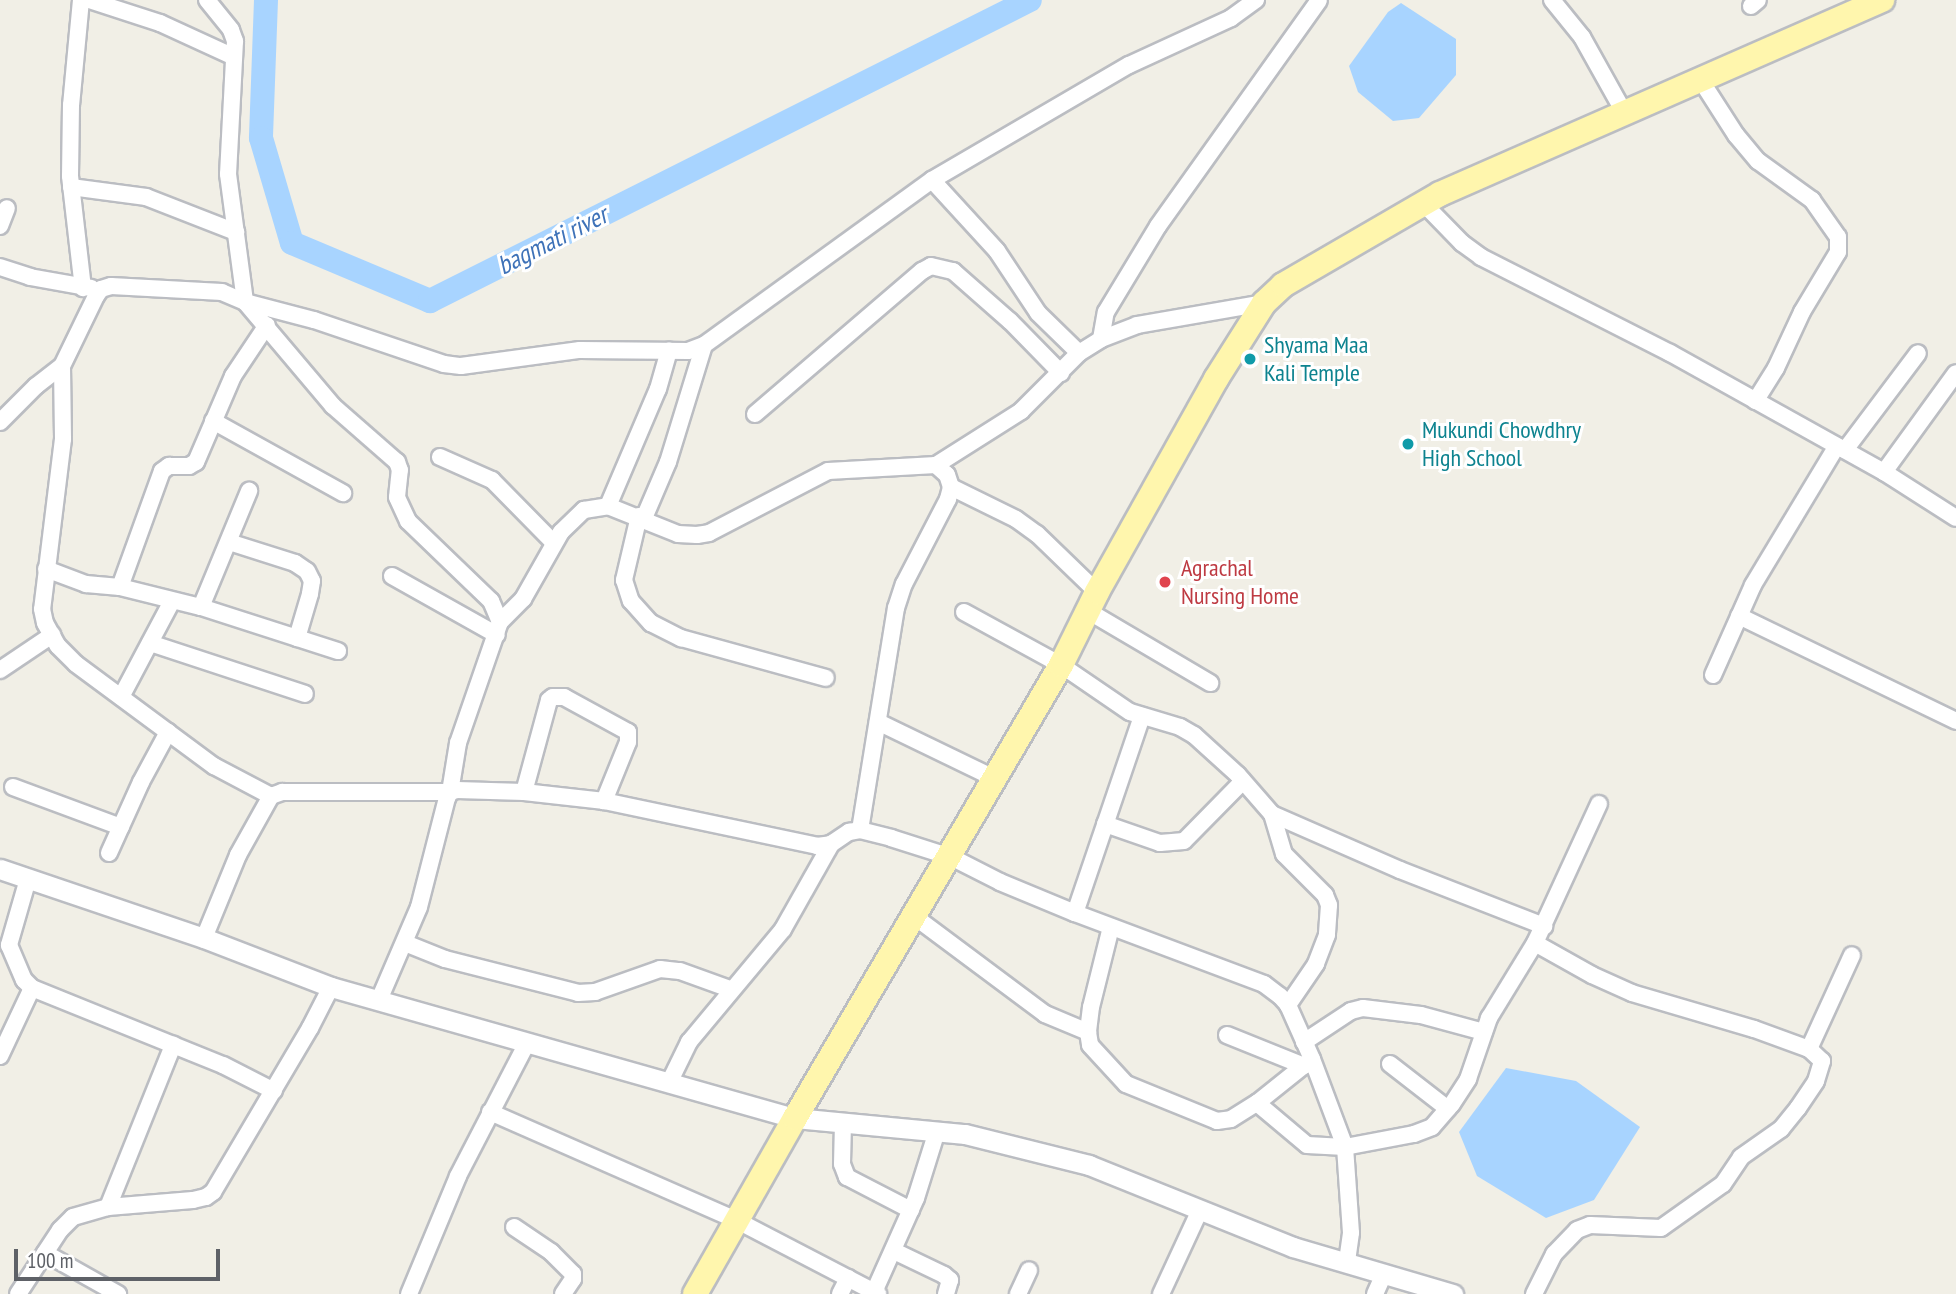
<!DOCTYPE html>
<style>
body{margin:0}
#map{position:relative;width:1956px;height:1294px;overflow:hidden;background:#f1efe6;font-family:"PT Sans Narrow",sans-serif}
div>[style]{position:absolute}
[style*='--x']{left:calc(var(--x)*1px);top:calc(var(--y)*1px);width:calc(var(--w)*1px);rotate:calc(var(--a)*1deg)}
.water>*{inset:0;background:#a8d4ff}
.river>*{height:24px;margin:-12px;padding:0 12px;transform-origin:12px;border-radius:12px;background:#a8d4ff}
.roads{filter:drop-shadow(2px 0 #bbbdc2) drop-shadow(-2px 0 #bbbdc2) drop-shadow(0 2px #bbbdc2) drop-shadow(0 -2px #bbbdc2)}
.minor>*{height:16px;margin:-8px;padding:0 8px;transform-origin:8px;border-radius:8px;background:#fff}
.tertiary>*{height:19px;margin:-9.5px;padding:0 9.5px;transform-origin:9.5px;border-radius:9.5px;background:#fff}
.primary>*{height:24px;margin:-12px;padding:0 12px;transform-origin:12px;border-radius:12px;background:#fff6ad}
.dots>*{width:19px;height:19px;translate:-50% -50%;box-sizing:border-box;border:4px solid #fff;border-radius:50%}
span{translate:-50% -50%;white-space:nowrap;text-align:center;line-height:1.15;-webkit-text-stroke:6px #fff;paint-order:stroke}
.culture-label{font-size:24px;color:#0d838f}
.left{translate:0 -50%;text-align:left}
.health-label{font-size:24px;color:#be3a42}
.water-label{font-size:26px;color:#3e72b8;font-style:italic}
.scale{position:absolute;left:14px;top:1249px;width:206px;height:32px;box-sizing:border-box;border:4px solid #5e6167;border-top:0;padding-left:9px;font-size:21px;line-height:24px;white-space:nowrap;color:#5e6167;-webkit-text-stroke:5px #fff;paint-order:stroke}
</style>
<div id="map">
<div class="water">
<i style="clip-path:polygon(1401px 3px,1456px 39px,1456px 75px,1419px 118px,1393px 121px,1358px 92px,1349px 66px,1388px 12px)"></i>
<i style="clip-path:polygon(1506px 1068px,1576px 1081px,1640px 1127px,1594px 1200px,1546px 1218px,1477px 1176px,1459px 1132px)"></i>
</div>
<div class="river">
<i style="--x:266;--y:0;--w:138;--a:92.1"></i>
<i style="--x:261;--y:138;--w:109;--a:73.6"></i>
<i style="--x:292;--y:243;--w:150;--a:22.8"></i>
<i style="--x:430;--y:301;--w:671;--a:-26.64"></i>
</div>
<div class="roads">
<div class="minor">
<i style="--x:81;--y:0;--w:105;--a:95.4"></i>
<i style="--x:71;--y:105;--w:71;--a:90.8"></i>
<i style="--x:70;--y:176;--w:113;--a:83.4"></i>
<i style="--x:89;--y:0;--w:75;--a:17.9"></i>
<i style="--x:160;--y:23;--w:81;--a:24.7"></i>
<i style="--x:207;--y:0;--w:38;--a:51"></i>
<i style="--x:231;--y:30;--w:12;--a:70"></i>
<i style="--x:235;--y:41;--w:133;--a:93"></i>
<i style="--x:228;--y:174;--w:129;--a:82.4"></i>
<i style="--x:245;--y:302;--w:71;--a:14.6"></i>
<i style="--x:314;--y:320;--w:137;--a:18.7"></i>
<i style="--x:444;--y:364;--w:17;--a:7"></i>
<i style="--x:461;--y:366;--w:120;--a:-7.7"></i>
<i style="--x:580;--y:350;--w:108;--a:0.5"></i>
<i style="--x:688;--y:351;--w:17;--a:-21"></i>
<i style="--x:704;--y:345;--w:281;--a:-35.9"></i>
<i style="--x:932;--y:180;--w:228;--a:-30.3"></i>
<i style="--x:1129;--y:65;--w:112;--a:-24.7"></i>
<i style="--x:1231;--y:18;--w:31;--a:-36"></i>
<i style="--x:1552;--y:0;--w:48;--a:51"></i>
<i style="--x:1582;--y:37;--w:86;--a:60.8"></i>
<i style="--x:1751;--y:6;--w:9;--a:-41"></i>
<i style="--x:1700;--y:79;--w:67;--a:57.3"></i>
<i style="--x:1736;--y:135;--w:34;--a:50"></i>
<i style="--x:1758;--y:161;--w:67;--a:35.8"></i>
<i style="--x:1812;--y:200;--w:45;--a:54.9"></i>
<i style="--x:1838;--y:237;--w:15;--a:90"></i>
<i style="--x:1838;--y:252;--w:70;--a:121"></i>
<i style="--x:1802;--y:312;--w:62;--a:114.9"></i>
<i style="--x:1776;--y:368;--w:39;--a:122"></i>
<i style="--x:932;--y:180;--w:96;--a:47.5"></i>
<i style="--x:997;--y:251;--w:74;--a:56.5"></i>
<i style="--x:1038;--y:313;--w:57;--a:44.3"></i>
<i style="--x:71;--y:187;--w:76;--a:7.6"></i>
<i style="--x:146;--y:197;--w:97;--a:21.3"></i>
<i style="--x:1423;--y:203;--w:56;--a:45.7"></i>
<i style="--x:1462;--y:243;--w:24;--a:36"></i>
<i style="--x:1481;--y:257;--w:212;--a:26.9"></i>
<i style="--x:1670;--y:353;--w:245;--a:29.1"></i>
<i style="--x:1884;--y:472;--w:85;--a:32.6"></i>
<i style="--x:0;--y:226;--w:19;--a:-69"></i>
<i style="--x:0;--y:267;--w:32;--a:18"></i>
<i style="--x:30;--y:277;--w:62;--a:10.2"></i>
<i style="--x:1101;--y:339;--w:27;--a:-80"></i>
<i style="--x:1106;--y:312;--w:100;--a:-58.8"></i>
<i style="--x:1158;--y:226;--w:277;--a:-54.5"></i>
<i style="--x:755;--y:414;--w:220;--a:-40.6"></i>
<i style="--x:922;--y:271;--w:10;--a:-29"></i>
<i style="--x:931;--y:266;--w:23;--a:13"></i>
<i style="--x:953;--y:271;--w:76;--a:41.3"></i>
<i style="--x:1010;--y:321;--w:73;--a:45.6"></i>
<i style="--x:213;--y:421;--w:149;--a:29"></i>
<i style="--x:0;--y:422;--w:51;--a:-45"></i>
<i style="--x:36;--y:386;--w:33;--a:-38"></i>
<i style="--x:1845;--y:450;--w:121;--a:-53"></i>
<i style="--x:440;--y:457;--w:57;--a:23.9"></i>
<i style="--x:492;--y:480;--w:88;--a:45.5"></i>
<i style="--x:1884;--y:472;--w:122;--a:-54"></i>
<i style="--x:951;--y:487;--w:72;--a:26.2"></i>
<i style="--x:1016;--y:519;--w:26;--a:36"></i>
<i style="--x:1037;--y:534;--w:83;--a:44"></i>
<i style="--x:608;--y:506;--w:127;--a:-66.9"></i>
<i style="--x:658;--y:389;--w:40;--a:-74"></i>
<i style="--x:639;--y:516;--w:66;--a:103.2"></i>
<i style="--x:624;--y:580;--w:22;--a:72"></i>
<i style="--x:631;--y:601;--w:30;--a:48"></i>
<i style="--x:651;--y:623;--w:34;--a:27"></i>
<i style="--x:681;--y:638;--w:150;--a:15.4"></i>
<i style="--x:644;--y:518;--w:61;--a:-66.8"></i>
<i style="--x:668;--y:462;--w:122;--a:-72.9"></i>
<i style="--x:229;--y:542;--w:69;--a:17.7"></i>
<i style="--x:295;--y:563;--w:14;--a:34"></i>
<i style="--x:307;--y:571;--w:11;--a:63"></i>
<i style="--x:312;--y:581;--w:13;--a:99"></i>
<i style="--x:310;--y:594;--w:46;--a:106.5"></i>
<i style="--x:46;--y:569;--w:43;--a:20.6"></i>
<i style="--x:86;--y:584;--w:34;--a:5"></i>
<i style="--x:120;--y:587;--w:83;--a:13.9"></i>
<i style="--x:201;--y:607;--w:144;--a:17.8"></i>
<i style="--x:392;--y:576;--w:120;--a:29.3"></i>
<i style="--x:120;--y:587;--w:123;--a:-70.1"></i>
<i style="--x:162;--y:471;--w:9;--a:-36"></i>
<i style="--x:169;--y:466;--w:20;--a:0"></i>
<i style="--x:189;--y:466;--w:8;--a:-30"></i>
<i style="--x:196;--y:462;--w:94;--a:-66.7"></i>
<i style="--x:233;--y:376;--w:61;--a:-56.3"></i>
<i style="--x:201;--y:607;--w:126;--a:-67.5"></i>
<i style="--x:1088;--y:611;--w:142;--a:30.5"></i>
<i style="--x:964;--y:612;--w:111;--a:28.7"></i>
<i style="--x:1061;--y:665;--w:83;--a:34.3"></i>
<i style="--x:1130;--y:712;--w:52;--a:16.7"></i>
<i style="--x:1180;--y:727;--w:16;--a:30"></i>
<i style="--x:1194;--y:735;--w:59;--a:42.3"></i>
<i style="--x:1238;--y:775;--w:52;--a:48.9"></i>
<i style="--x:1272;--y:814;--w:140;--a:23.6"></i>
<i style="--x:1400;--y:870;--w:155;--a:21.3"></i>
<i style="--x:1739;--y:616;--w:241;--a:25.8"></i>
<i style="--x:500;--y:622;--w:33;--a:-45"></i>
<i style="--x:523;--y:599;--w:77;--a:-60.4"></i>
<i style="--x:561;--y:532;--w:32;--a:-44"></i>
<i style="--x:584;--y:510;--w:24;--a:-9"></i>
<i style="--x:608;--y:506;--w:75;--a:21.8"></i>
<i style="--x:678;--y:534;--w:19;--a:3"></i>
<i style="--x:697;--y:535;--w:12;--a:-9"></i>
<i style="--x:709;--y:533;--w:134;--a:-27.5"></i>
<i style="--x:828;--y:471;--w:108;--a:-3.2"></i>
<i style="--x:936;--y:465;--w:101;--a:-32.4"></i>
<i style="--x:1021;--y:411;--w:82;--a:-45"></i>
<i style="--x:1079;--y:353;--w:26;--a:-32"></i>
<i style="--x:1101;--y:339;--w:39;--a:-21"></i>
<i style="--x:1137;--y:325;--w:129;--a:-9.8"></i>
<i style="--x:150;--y:643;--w:163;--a:18.2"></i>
<i style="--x:0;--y:670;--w:63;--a:-33.9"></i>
<i style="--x:1713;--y:675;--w:98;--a:-66"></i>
<i style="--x:1753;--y:585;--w:162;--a:-58.9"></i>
<i style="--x:121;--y:697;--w:109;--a:-62"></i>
<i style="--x:878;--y:722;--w:131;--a:25.8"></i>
<i style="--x:13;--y:787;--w:115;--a:20.3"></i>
<i style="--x:524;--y:792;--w:95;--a:-74.8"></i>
<i style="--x:549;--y:700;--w:5;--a:-37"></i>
<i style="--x:553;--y:697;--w:11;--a:0"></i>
<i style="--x:564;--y:697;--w:73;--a:28.7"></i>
<i style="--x:628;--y:732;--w:10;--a:90"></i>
<i style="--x:628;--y:742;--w:64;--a:112.1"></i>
<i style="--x:1272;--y:814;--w:42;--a:73.3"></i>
<i style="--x:1284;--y:854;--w:58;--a:45"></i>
<i style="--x:1325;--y:895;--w:11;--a:68"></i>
<i style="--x:1329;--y:905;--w:30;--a:94"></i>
<i style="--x:1327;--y:935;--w:31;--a:111"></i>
<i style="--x:1316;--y:964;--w:50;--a:124.3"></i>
<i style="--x:1105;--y:824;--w:58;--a:19.1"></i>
<i style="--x:1160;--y:843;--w:24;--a:-5"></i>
<i style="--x:1184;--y:841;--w:84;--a:-45.5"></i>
<i style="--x:860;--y:830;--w:225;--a:-80.8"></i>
<i style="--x:896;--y:608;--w:25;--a:-72"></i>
<i style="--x:904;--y:584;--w:96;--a:-62.6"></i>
<i style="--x:948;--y:499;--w:12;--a:-76"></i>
<i style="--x:951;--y:487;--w:13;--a:-108"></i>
<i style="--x:947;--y:475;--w:15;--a:-138"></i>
<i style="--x:109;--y:853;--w:78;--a:-65.7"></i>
<i style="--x:141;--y:782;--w:57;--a:-61.6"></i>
<i style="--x:28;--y:879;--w:69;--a:106.1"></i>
<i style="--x:9;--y:945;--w:38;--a:67"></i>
<i style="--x:24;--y:980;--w:11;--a:45"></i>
<i style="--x:32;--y:988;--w:206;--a:22"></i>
<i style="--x:223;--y:1065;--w:57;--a:27"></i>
<i style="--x:1075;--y:913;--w:208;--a:-71.2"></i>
<i style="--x:915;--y:917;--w:162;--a:36.7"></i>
<i style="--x:1045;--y:1014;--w:47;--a:22.7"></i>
<i style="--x:1111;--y:927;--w:82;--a:104"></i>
<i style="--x:1091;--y:1007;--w:25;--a:97"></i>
<i style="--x:1088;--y:1032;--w:13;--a:81"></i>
<i style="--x:1090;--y:1045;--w:53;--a:47.3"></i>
<i style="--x:1126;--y:1084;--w:98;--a:22.1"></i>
<i style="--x:1217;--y:1121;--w:14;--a:-8"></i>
<i style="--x:1231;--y:1119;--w:31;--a:-32"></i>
<i style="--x:1257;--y:1103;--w:70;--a:-38.7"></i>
<i style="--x:204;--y:938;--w:90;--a:-67.7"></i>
<i style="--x:238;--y:855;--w:68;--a:-60.8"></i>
<i style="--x:271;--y:796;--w:12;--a:-20"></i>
<i style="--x:282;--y:792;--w:168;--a:0"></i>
<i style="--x:450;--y:792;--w:50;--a:-80.7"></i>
<i style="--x:458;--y:743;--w:128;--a:-70.9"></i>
<i style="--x:500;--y:622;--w:23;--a:-113"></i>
<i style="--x:491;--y:601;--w:115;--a:-136.1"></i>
<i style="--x:408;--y:521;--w:26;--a:-115"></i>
<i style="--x:397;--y:497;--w:27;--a:-84"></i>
<i style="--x:400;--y:470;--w:9;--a:-111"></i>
<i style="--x:397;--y:462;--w:85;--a:-138.8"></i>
<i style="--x:333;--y:406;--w:136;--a:-130.2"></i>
<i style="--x:245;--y:302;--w:25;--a:-157"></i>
<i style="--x:222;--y:292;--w:111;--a:-176.9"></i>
<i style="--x:111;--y:286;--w:10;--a:163"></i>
<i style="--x:101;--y:289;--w:9;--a:126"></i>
<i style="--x:96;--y:296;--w:78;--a:115.9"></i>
<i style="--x:62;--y:366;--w:73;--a:89.2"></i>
<i style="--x:63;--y:439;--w:171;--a:97"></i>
<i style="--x:42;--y:609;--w:14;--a:78"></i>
<i style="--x:45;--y:623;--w:26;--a:61"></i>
<i style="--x:58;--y:646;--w:25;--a:45"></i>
<i style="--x:76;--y:664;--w:172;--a:36.5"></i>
<i style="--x:214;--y:766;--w:64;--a:27.8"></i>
<i style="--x:405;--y:943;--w:43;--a:21.8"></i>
<i style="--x:445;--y:959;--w:137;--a:14.3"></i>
<i style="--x:578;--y:993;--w:17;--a:-3"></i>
<i style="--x:595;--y:992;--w:69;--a:-19.5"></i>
<i style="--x:660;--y:969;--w:20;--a:6"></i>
<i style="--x:680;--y:971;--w:53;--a:19.8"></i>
<i style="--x:379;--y:1000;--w:101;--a:-66.7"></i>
<i style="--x:419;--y:907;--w:113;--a:-75.6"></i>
<i style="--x:447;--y:798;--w:7;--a:-63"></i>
<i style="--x:450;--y:792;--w:7;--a:-16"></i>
<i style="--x:457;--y:790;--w:67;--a:1.7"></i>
<i style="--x:524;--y:792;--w:81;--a:6.4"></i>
<i style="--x:604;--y:801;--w:218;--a:11.9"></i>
<i style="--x:817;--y:846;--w:14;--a:-8"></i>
<i style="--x:831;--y:844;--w:22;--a:-34"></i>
<i style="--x:849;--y:832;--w:11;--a:-10"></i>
<i style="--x:860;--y:830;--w:32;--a:14"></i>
<i style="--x:891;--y:838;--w:63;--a:17.6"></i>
<i style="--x:951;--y:857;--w:55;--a:27"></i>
<i style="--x:1000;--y:882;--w:81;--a:22.5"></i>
<i style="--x:1075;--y:913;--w:202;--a:20.6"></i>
<i style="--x:1264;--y:984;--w:20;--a:37"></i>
<i style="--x:1280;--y:996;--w:12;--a:48"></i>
<i style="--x:1288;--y:1005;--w:59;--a:66"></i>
<i style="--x:1312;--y:1059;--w:94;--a:69.4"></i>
<i style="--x:1345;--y:1147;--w:86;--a:86"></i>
<i style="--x:1351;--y:1233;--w:30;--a:98"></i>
<i style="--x:1227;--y:1035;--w:83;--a:21.9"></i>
<i style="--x:1304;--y:1042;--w:56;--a:-33.4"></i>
<i style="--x:1351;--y:1011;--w:12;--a:-14"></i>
<i style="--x:1363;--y:1008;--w:58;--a:6.9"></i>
<i style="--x:1421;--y:1015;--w:65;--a:15.1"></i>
<i style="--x:1809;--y:1049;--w:103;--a:-65.4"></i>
<i style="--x:0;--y:1056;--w:75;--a:-64.8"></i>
<i style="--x:1390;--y:1064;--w:73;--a:37.8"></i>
<i style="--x:669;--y:1083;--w:46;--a:-64"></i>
<i style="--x:689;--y:1042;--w:147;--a:-50.2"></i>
<i style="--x:783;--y:929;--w:98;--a:-60.5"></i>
<i style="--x:1257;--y:1103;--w:65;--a:40"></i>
<i style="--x:1307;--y:1145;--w:38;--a:3"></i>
<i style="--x:1345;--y:1147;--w:70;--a:-10.7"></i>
<i style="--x:1414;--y:1134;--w:19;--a:-21"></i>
<i style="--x:1432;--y:1127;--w:30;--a:-49"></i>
<i style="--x:1452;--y:1104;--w:30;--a:-57"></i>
<i style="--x:1468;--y:1079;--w:65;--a:-71"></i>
<i style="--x:1489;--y:1018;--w:88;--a:-58.5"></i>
<i style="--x:1535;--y:943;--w:153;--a:-65.3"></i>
<i style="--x:490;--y:1112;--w:271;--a:23.7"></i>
<i style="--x:738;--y:1221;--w:158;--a:27.5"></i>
<i style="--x:843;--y:1123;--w:41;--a:91.4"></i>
<i style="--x:842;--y:1164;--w:14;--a:69"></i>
<i style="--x:847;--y:1177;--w:72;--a:27.3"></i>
<i style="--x:108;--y:1207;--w:175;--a:-68.1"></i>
<i style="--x:514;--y:1227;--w:45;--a:34"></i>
<i style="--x:551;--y:1252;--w:31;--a:45"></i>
<i style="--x:573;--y:1274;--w:5;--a:90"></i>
<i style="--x:573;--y:1279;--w:18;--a:124"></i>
<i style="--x:894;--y:1251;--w:55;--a:25.6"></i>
<i style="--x:944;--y:1275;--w:8;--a:40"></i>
<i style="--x:950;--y:1280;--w:15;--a:106"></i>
<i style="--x:45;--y:1253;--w:84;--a:29.3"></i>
<i style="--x:874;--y:1292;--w:103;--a:-65.9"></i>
<i style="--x:916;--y:1198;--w:70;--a:-72.6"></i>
<i style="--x:18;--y:1294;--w:77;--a:-56.7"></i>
<i style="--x:60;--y:1230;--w:18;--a:-45"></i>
<i style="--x:73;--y:1217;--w:36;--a:-16"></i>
<i style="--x:108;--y:1207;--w:85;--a:-4.7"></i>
<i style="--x:193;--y:1200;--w:13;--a:-13"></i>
<i style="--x:206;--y:1197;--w:9;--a:-36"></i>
<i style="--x:213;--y:1192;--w:191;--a:-59.4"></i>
<i style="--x:310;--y:1028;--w:46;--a:-62.9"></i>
<i style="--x:409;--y:1294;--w:128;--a:-67.4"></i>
<i style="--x:458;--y:1176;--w:150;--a:-62.6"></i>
<i style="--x:840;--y:1294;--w:18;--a:-63"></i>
<i style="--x:1018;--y:1294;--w:26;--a:-65"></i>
<i style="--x:1161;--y:1294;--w:93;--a:-65.1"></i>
<i style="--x:1375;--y:1294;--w:22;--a:-66"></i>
<i style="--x:1534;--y:1294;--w:45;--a:-63.4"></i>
<i style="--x:1554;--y:1254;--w:33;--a:-46"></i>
<i style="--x:1577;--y:1230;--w:14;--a:-21"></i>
<i style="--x:1590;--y:1225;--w:71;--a:2.4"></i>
<i style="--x:1661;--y:1228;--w:76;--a:-35.4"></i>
<i style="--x:1723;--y:1184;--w:32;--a:-56"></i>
<i style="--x:1741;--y:1157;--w:49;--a:-35"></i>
<i style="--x:1781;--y:1129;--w:27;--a:-51"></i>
<i style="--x:1798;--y:1108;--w:32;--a:-56"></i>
<i style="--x:1816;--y:1081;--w:21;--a:-73"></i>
<i style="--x:1822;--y:1061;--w:18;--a:-137"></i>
<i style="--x:1809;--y:1049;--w:59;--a:-160"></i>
<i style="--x:1754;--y:1029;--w:127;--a:-163.6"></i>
<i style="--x:1632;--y:993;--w:44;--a:-155.8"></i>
<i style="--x:1592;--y:975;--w:65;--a:-150.7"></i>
</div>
<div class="tertiary">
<i style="--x:0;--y:869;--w:215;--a:18.7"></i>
<i style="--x:204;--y:938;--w:136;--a:21.1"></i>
<i style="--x:331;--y:987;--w:482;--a:15.8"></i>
<i style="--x:795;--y:1118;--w:171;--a:5.4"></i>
<i style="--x:965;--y:1134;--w:128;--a:14"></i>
<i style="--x:1089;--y:1165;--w:220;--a:21.9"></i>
<i style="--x:1293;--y:1247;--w:167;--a:16.4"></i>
</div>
<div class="primary">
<i style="--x:695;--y:1294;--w:202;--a:-60.4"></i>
<i style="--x:795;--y:1118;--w:525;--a:-59.58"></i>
<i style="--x:1061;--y:665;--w:81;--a:-63.7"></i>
<i style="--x:1097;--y:592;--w:244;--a:-60.8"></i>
<i style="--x:1216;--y:379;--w:90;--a:-57.7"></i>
<i style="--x:1264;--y:303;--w:26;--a:-43"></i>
<i style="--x:1283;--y:285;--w:181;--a:-30.1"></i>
<i style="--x:1440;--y:194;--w:483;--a:-23.7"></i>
</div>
</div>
<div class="dots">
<i style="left:1250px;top:359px;background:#0f9aa8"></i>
<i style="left:1408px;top:444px;background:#0f9aa8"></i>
<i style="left:1165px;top:582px;background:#e0444e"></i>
</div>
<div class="culture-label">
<span class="left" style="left:1264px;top:359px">Shyama Maa<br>Kali Temple</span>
<span class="left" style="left:1422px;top:444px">Mukundi Chowdhry<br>High School</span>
</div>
<div class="health-label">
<span class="left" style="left:1181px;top:582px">Agrachal<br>Nursing Home</span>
</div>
<div class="water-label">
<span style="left:552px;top:240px;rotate:-27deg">bagmati river</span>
</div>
<div class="scale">100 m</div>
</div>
